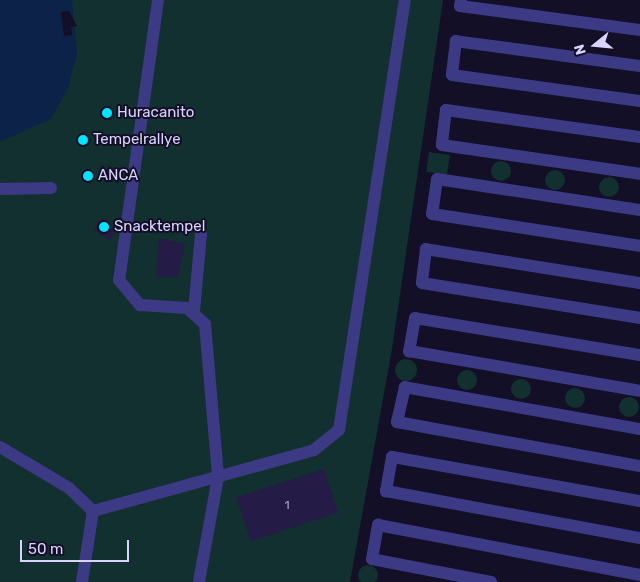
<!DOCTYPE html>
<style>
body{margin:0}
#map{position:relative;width:640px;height:582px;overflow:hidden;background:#130f26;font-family:Rubik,sans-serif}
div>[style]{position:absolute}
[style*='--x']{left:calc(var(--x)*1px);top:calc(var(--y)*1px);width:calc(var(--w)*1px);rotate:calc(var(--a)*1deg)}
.green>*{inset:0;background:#12302f;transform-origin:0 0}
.round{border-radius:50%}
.water>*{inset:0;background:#0c2248}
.pier>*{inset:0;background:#130f26}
.building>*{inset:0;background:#241b47;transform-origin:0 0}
.minor>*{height:12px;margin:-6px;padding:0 6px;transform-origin:6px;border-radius:6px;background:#3d3a85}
.dots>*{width:14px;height:14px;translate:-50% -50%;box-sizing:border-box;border:2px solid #130f26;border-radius:50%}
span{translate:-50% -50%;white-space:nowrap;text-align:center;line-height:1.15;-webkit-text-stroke:4px #130f26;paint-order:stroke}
.number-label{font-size:12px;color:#aca6d1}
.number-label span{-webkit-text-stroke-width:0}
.poi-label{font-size:15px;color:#d9d4ff}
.left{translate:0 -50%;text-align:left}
.north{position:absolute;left:570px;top:20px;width:50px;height:50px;-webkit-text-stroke:4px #130f26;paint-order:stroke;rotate:253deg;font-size:14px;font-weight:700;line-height:20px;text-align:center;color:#d9d4ff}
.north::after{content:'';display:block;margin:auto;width:18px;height:22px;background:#d9d4ff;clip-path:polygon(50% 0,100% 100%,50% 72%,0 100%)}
.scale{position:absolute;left:20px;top:540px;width:109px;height:22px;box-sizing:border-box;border:2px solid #d9d4ff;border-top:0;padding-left:6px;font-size:15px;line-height:18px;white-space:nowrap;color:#d9d4ff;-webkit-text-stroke:4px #130f26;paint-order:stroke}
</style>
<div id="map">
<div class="green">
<i style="clip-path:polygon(0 0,443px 0,392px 349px,350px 582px,0 582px)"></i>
<i style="left:429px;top:152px;width:21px;height:20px;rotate:8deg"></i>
<i class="round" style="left:491px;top:161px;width:20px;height:20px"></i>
<i class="round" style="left:545px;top:170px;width:20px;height:20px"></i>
<i class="round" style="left:599px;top:177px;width:20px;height:20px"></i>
<i class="round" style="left:395px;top:359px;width:22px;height:22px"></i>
<i class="round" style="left:457px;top:370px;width:20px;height:20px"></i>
<i class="round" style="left:511px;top:379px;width:20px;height:20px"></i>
<i class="round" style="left:565px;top:388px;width:20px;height:20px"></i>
<i class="round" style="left:619px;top:397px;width:20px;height:20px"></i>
<i class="round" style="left:358px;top:565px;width:20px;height:20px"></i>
</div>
<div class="water">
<i style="clip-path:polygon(0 0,72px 0,77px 53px,68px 88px,51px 119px,0 142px)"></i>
</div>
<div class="pier">
<i style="clip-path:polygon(69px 11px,77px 26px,71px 27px,72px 35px,64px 36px,61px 12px)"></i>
</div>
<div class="building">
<i style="left:101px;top:219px;width:19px;height:13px;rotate:35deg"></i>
<i style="clip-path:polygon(159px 238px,185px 244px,178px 277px,156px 277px)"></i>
<i style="left:324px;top:469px;width:46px;height:92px;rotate:72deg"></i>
</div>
<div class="minor">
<i style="--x:158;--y:0;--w:283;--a:97.9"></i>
<i style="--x:119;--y:280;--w:33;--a:50"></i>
<i style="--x:140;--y:305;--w:47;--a:3.7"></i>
<i style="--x:187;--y:308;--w:24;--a:42"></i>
<i style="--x:205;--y:324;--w:154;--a:85.1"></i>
<i style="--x:218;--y:477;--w:107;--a:100.3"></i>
<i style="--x:461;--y:0;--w:6;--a:99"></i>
<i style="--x:460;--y:6;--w:182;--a:7.6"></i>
<i style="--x:640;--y:66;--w:186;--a:-172.3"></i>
<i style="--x:456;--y:41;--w:34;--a:97"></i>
<i style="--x:452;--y:75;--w:190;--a:7.9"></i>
<i style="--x:640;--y:137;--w:196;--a:-172.1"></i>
<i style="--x:446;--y:110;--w:35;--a:97"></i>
<i style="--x:442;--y:145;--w:200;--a:8.3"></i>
<i style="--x:0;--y:189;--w:51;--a:-1.1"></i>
<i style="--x:640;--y:210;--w:205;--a:-171.3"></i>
<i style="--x:437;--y:179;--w:35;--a:98"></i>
<i style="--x:432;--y:214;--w:210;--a:8.7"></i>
<i style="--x:640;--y:283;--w:217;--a:-171"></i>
<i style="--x:426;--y:249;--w:34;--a:97"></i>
<i style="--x:422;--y:283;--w:221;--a:9.1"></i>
<i style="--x:194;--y:311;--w:77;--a:-84.8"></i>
<i style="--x:640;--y:355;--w:228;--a:-170.7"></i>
<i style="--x:415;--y:318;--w:34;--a:100"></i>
<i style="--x:409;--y:351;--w:234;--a:9.8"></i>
<i style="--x:640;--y:429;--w:239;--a:-169.9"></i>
<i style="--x:405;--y:387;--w:36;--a:103"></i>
<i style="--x:397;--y:422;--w:247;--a:10.3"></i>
<i style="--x:0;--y:447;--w:80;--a:30.7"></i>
<i style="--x:69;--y:488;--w:33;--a:44"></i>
<i style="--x:640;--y:501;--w:252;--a:-169.9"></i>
<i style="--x:392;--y:457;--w:35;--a:100"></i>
<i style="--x:386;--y:491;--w:258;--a:10.5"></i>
<i style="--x:93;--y:511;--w:229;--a:-15.4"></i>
<i style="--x:314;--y:450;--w:32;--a:-39"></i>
<i style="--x:339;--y:430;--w:435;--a:-81.3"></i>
<i style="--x:82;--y:582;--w:72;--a:-81.2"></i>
<i style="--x:491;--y:582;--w:121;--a:-169.1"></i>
<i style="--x:372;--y:559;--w:35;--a:-80"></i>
<i style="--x:378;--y:525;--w:267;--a:10.8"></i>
</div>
<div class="dots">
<i style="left:107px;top:113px;background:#00e5ff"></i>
<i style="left:83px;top:140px;background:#00e5ff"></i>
<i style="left:88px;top:176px;background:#00e5ff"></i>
<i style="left:104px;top:227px;background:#00e5ff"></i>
</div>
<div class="number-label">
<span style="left:287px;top:506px">1</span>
</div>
<div class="poi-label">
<span class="left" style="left:117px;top:113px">Huracanito</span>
<span class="left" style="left:93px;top:140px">Tempelrallye</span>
<span class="left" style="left:98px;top:176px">ANCA</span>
<span class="left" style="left:114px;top:227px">Snacktempel</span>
</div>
<div class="north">N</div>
<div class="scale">50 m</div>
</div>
